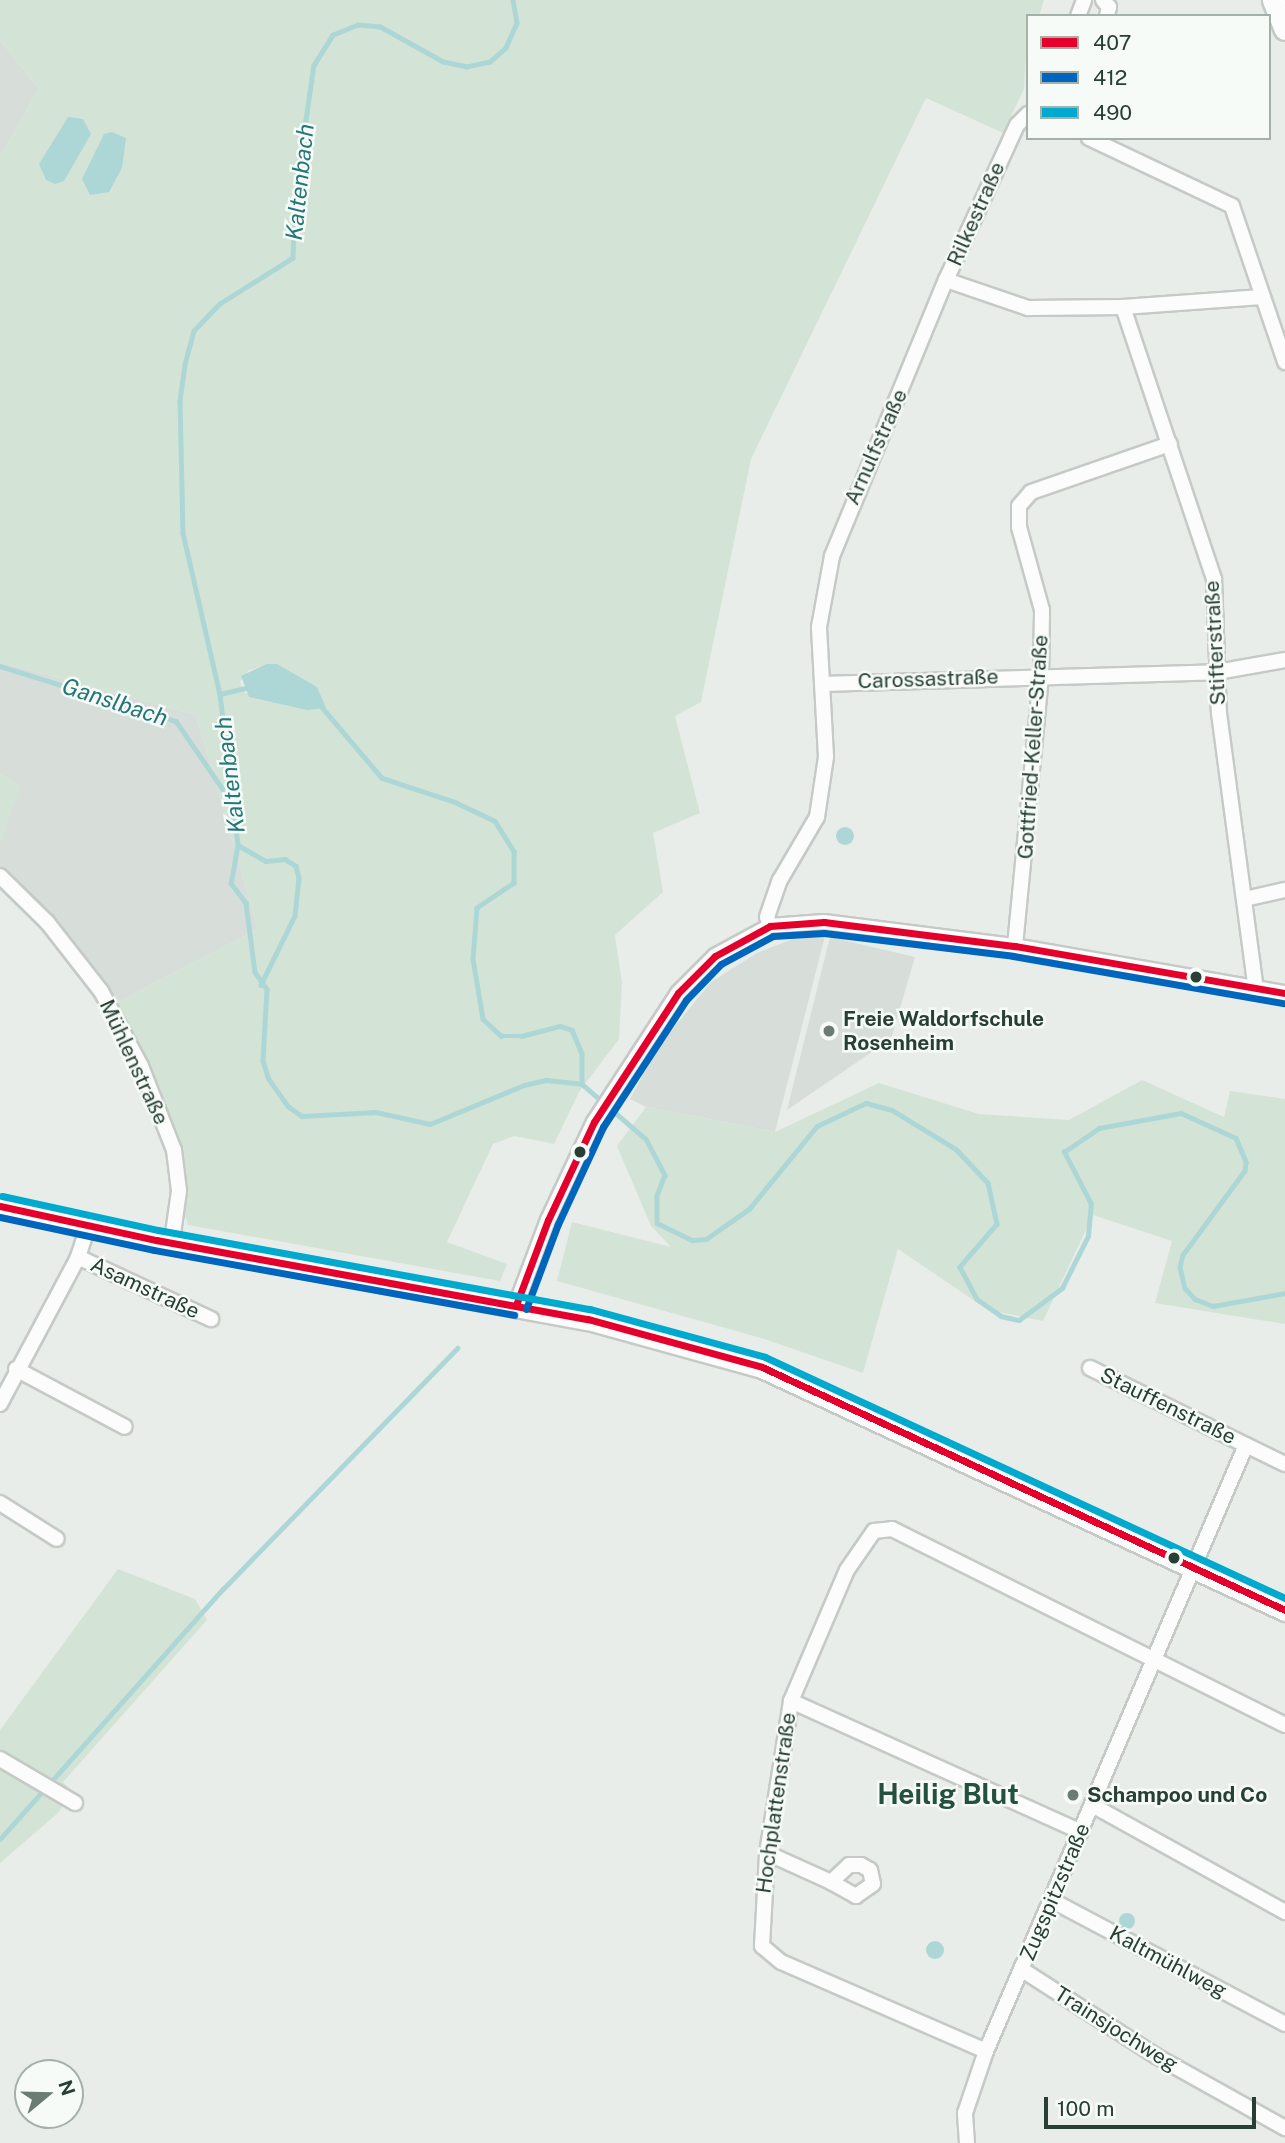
<!DOCTYPE html>
<meta charset="utf-8">
<style>
body{margin:0}
#map{position:relative;width:1285px;height:2143px;overflow:hidden;background:#e8edea;font-family:"Public Sans",sans-serif}
div>[style]{position:absolute}
[style*='--x']{left:calc(var(--x)*1px);top:calc(var(--y)*1px);width:calc(var(--w)*1px);rotate:calc(var(--a)*1deg)}
.built>*{inset:0;background:#d7ded9}
.green>*{inset:0;background:#d3e4d6}
.water>*{inset:0;background:#add7d6}
.round{border-radius:50%}
.stream>*{height:4.5px;margin:-2.25px;padding:0 2.25px;transform-origin:2.25px;border-radius:2.25px;background:#add7d6}
.roads{filter:drop-shadow(2px 0 #c5cac7) drop-shadow(-2px 0 #c5cac7) drop-shadow(0 2px #c5cac7) drop-shadow(0 -2px #c5cac7)}
.minor>*{height:14px;margin:-7px;padding:0 7px;transform-origin:7px;border-radius:7px;background:#fcfcfc}
.secondary>*{height:21px;margin:-10.5px;padding:0 10.5px;transform-origin:10.5px;border-radius:10.5px;background:#fcfcfc}
.bus-1>*{height:7px;margin:-3.5px;padding:0 3.5px;transform-origin:3.5px;border-radius:3.5px;background:#e4002b}
.bus-2>*{height:7px;margin:-3.5px;padding:0 3.5px;transform-origin:3.5px;border-radius:3.5px;background:#0065bd}
.bus-3>*{height:7px;margin:-3.5px;padding:0 3.5px;transform-origin:3.5px;border-radius:3.5px;background:#00a9ce}
.dots>*{width:19px;height:19px;translate:-50% -50%;box-sizing:border-box;border:4px solid #f7fbf8;border-radius:50%}
span{translate:-50% -50%;white-space:nowrap;text-align:center;line-height:1.15;-webkit-text-stroke:5px #f7fbf8;paint-order:stroke}
.street-label{font-size:21px;color:#273f35}
.poi-label{font-size:21px;color:#273f35;font-weight:700}
.left{translate:0 -50%;text-align:left}
.water-label{font-size:23px;color:#257677;font-style:italic}
.district-label{font-size:28px;color:#24503f;font-weight:700}
.legend{position:absolute;left:1026px;top:14px;width:245px;height:126px;box-sizing:border-box;background:#f7fbf8;border:2px solid #a4b0aa;margin:0;padding:9px 12px;list-style:none;font-size:21px;color:#273f35}
.legend li{display:flex;align-items:center;gap:14px;height:35px}
.legend b{width:35px;border:2px solid #a4b0aa}
.north{position:absolute;left:14px;top:2059px;width:70px;height:70px;box-sizing:border-box;background:#f7fbf8;border:2px solid #a4b0aa;border-radius:50%;rotate:71deg;font-size:19px;font-weight:700;line-height:28px;text-align:center;color:#273f35}
.north::after{content:'';display:block;margin:auto;width:24px;height:32px;background:#6b7c74;clip-path:polygon(50% 0,100% 100%,50% 72%,0 100%)}
.scale{position:absolute;left:1044px;top:2097px;width:212px;height:32px;box-sizing:border-box;border:4px solid #273f35;border-top:0;padding-left:9px;font-size:21px;line-height:24px;white-space:nowrap;color:#273f35;-webkit-text-stroke:5px #f7fbf8;paint-order:stroke}
</style>
<div id="map">
<div class="built">
<i style="clip-path:polygon(0 40px,39px 89px,0 157px)"></i>
<i style="clip-path:polygon(0 662px,196px 715px,258px 929px,105px 1009px,94px 989px,0 876px,0 842px,19px 786px,0 774px)"></i>
<i style="clip-path:polygon(825px 936px,775px 1132px,646px 1107px,630px 1099px,658px 1047px,711px 982px,757px 953px,793px 939px)"></i>
<i style="clip-path:polygon(830px 937px,915px 957px,891px 1039px,787px 1110px)"></i>
</div>
<div class="green">
<i style="clip-path:polygon(evenodd,0 0,1044px 0,1039px 16px,1028px 16px,1024px 89px,1003px 133px,926px 98px,751px 459px,701px 702px,675px 716px,700px 813px,653px 833px,663px 892px,615px 935px,622px 983px,619px 1039px,579px 1092px,554px 1144px,514px 1136px,493px 1144px,447px 1242px,507px 1264px,500px 1281px,188px 1225px,160px 1132px,105px 1009px,258px 929px,196px 715px,0 662px,0 157px,39px 89px,0 40px,0 0,266px 664px,307px 710px,244px 692px,240px 682px,248px 671px,266px 664px)"></i>
<i style="clip-path:polygon(0 774px,20px 786px,0 842px)"></i>
<i style="clip-path:polygon(1142px 1080px,1224px 1117px,1230px 1091px,1285px 1099px,1285px 1324px,1155px 1303px,1172px 1241px,1093px 1215px,1043px 1321px,988px 1310px,898px 1249px,863px 1373px,761px 1338px,557px 1281px,572px 1222px,671px 1247px,651px 1226px,617px 1146px,646px 1107px,775px 1132px,879px 1083px,979px 1114px,1069px 1120px)"></i>
<i style="clip-path:polygon(118px 1569px,195px 1599px,207px 1620px,63px 1782px,73px 1792px,58px 1813px,0 1863px,0 1730px)"></i>
</div>
<div class="water">
<i style="clip-path:polygon(68px 117px,83px 119px,91px 134px,64px 181px,55px 184px,46px 180px,39px 164px)"></i>
<i style="clip-path:polygon(112px 132px,126px 138px,122px 168px,109px 192px,90px 195px,82px 179px,104px 134px)"></i>
<i style="clip-path:polygon(266px 664px,277px 664px,317px 687px,326px 708px,307px 710px,249px 697px,241px 676px)"></i>
<i class="round" style="left:836px;top:827px;width:18px;height:18px"></i>
<i class="round" style="left:1119px;top:1913px;width:16px;height:16px"></i>
<i class="round" style="left:926px;top:1941px;width:18px;height:18px"></i>
</div>
<div class="stream">
<i style="--x:513;--y:0;--w:23;--a:80"></i>
<i style="--x:517;--y:23;--w:27;--a:114"></i>
<i style="--x:506;--y:48;--w:21;--a:139"></i>
<i style="--x:490;--y:62;--w:24;--a:168"></i>
<i style="--x:467;--y:67;--w:25;--a:-168"></i>
<i style="--x:443;--y:62;--w:72;--a:-150.9"></i>
<i style="--x:380;--y:27;--w:22;--a:-175"></i>
<i style="--x:358;--y:25;--w:27;--a:158"></i>
<i style="--x:333;--y:35;--w:36;--a:122"></i>
<i style="--x:314;--y:65;--w:124;--a:98.3"></i>
<i style="--x:296;--y:188;--w:70;--a:92.5"></i>
<i style="--x:293;--y:258;--w:86;--a:147.8"></i>
<i style="--x:220;--y:304;--w:37;--a:134"></i>
<i style="--x:194;--y:331;--w:35;--a:105"></i>
<i style="--x:185;--y:365;--w:36;--a:98"></i>
<i style="--x:180;--y:401;--w:132;--a:88.7"></i>
<i style="--x:183;--y:533;--w:165;--a:77.1"></i>
<i style="--x:220;--y:694;--w:152;--a:83.2"></i>
<i style="--x:238;--y:845;--w:39;--a:100"></i>
<i style="--x:231;--y:883;--w:25;--a:53"></i>
<i style="--x:246;--y:903;--w:70;--a:82.6"></i>
<i style="--x:255;--y:972;--w:21;--a:55"></i>
<i style="--x:267;--y:989;--w:72;--a:93.2"></i>
<i style="--x:263;--y:1061;--w:19;--a:72"></i>
<i style="--x:269;--y:1079;--w:33;--a:55"></i>
<i style="--x:288;--y:1106;--w:17;--a:36"></i>
<i style="--x:302;--y:1116;--w:74;--a:-3.1"></i>
<i style="--x:376;--y:1112;--w:55;--a:12.5"></i>
<i style="--x:430;--y:1124;--w:102;--a:-22.5"></i>
<i style="--x:524;--y:1085;--w:23;--a:-13"></i>
<i style="--x:546;--y:1080;--w:36;--a:6"></i>
<i style="--x:582;--y:1084;--w:84;--a:40.7"></i>
<i style="--x:646;--y:1139;--w:41;--a:62.2"></i>
<i style="--x:665;--y:1175;--w:22;--a:111"></i>
<i style="--x:657;--y:1196;--w:27;--a:90"></i>
<i style="--x:657;--y:1223;--w:39;--a:26"></i>
<i style="--x:692;--y:1240;--w:14;--a:-4"></i>
<i style="--x:706;--y:1239;--w:52;--a:-34.9"></i>
<i style="--x:749;--y:1209;--w:107;--a:-50.7"></i>
<i style="--x:817;--y:1126;--w:54;--a:-25.1"></i>
<i style="--x:866;--y:1103;--w:27;--a:15"></i>
<i style="--x:892;--y:1110;--w:75;--a:31.4"></i>
<i style="--x:956;--y:1149;--w:47;--a:46.7"></i>
<i style="--x:988;--y:1183;--w:42;--a:77.6"></i>
<i style="--x:997;--y:1224;--w:57;--a:130.7"></i>
<i style="--x:960;--y:1267;--w:36;--a:62"></i>
<i style="--x:977;--y:1299;--w:29;--a:35"></i>
<i style="--x:1001;--y:1316;--w:18;--a:13"></i>
<i style="--x:1019;--y:1320;--w:54;--a:-36.7"></i>
<i style="--x:1062;--y:1288;--w:58;--a:-63.4"></i>
<i style="--x:1088;--y:1236;--w:32;--a:-85"></i>
<i style="--x:1091;--y:1204;--w:59;--a:-117.4"></i>
<i style="--x:1064;--y:1152;--w:42;--a:-34.4"></i>
<i style="--x:1099;--y:1128;--w:83;--a:-10.4"></i>
<i style="--x:1181;--y:1113;--w:60;--a:24.4"></i>
<i style="--x:1236;--y:1138;--w:26;--a:67"></i>
<i style="--x:1246;--y:1162;--w:9;--a:96"></i>
<i style="--x:1245;--y:1171;--w:104;--a:126.4"></i>
<i style="--x:1183;--y:1255;--w:12;--a:104"></i>
<i style="--x:1180;--y:1267;--w:22;--a:77"></i>
<i style="--x:1185;--y:1288;--w:15;--a:48"></i>
<i style="--x:1195;--y:1299;--w:19;--a:21"></i>
<i style="--x:1213;--y:1306;--w:73;--a:-10.2"></i>
<i style="--x:0;--y:666;--w:184;--a:17.4"></i>
<i style="--x:176;--y:721;--w:97;--a:55.5"></i>
<i style="--x:220;--y:694;--w:27;--a:-13"></i>
<i style="--x:321;--y:706;--w:94;--a:49.7"></i>
<i style="--x:382;--y:778;--w:77;--a:18.2"></i>
<i style="--x:455;--y:802;--w:44;--a:25.4"></i>
<i style="--x:495;--y:821;--w:36;--a:58"></i>
<i style="--x:514;--y:851;--w:32;--a:90"></i>
<i style="--x:514;--y:883;--w:45;--a:146"></i>
<i style="--x:477;--y:908;--w:51;--a:94.5"></i>
<i style="--x:473;--y:959;--w:61;--a:80.5"></i>
<i style="--x:483;--y:1019;--w:25;--a:43"></i>
<i style="--x:501;--y:1036;--w:20;--a:0"></i>
<i style="--x:521;--y:1036;--w:40;--a:-14.4"></i>
<i style="--x:560;--y:1026;--w:13;--a:18"></i>
<i style="--x:572;--y:1030;--w:25;--a:67"></i>
<i style="--x:582;--y:1053;--w:31;--a:90"></i>
<i style="--x:238;--y:845;--w:32;--a:30"></i>
<i style="--x:266;--y:861;--w:19;--a:-6"></i>
<i style="--x:285;--y:859;--w:13;--a:32"></i>
<i style="--x:296;--y:866;--w:12;--a:76"></i>
<i style="--x:299;--y:878;--w:38;--a:96"></i>
<i style="--x:295;--y:916;--w:77;--a:116.2"></i>
<i style="--x:0;--y:1839;--w:335;--a:-48.3"></i>
<i style="--x:223;--y:1589;--w:336;--a:-45.8"></i>
</div>
<div class="roads">
<div class="minor">
<i style="--x:1103;--y:0;--w:9;--a:49"></i>
<i style="--x:1109;--y:7;--w:9;--a:103"></i>
<i style="--x:1078;--y:16;--w:17;--a:-69"></i>
<i style="--x:1089;--y:138;--w:158;--a:25.4"></i>
<i style="--x:1232;--y:206;--w:165;--a:71.2"></i>
<i style="--x:946;--y:280;--w:170;--a:-65.4"></i>
<i style="--x:1017;--y:125;--w:16;--a:-45"></i>
<i style="--x:1123;--y:307;--w:287;--a:71.5"></i>
<i style="--x:1214;--y:579;--w:134;--a:87.9"></i>
<i style="--x:1219;--y:713;--w:279;--a:82.4"></i>
<i style="--x:822;--y:684;--w:395;--a:-1.7"></i>
<i style="--x:1217;--y:672;--w:69;--a:-10"></i>
<i style="--x:0;--y:876;--w:66;--a:44.4"></i>
<i style="--x:47;--y:922;--w:88;--a:52"></i>
<i style="--x:101;--y:991;--w:85;--a:61.9"></i>
<i style="--x:141;--y:1066;--w:90;--a:68.6"></i>
<i style="--x:174;--y:1150;--w:41;--a:83"></i>
<i style="--x:179;--y:1191;--w:50;--a:98"></i>
<i style="--x:1245;--y:899;--w:41;--a:-12.7"></i>
<i style="--x:770;--y:926;--w:9;--a:-108"></i>
<i style="--x:767;--y:917;--w:39;--a:-71"></i>
<i style="--x:780;--y:880;--w:73;--a:-59.6"></i>
<i style="--x:817;--y:817;--w:61;--a:-81.5"></i>
<i style="--x:826;--y:757;--w:130;--a:-93.1"></i>
<i style="--x:819;--y:627;--w:72;--a:-79.6"></i>
<i style="--x:832;--y:556;--w:299;--a:-67.6"></i>
<i style="--x:946;--y:280;--w:87;--a:18.9"></i>
<i style="--x:1028;--y:308;--w:95;--a:-0.6"></i>
<i style="--x:1123;--y:307;--w:139;--a:-4.1"></i>
<i style="--x:1015;--y:946;--w:271;--a:-84.5"></i>
<i style="--x:1041;--y:676;--w:66;--a:-89.1"></i>
<i style="--x:1042;--y:610;--w:86;--a:-105.5"></i>
<i style="--x:1019;--y:527;--w:21;--a:-90"></i>
<i style="--x:1019;--y:506;--w:18;--a:-49"></i>
<i style="--x:1031;--y:492;--w:147;--a:-19.1"></i>
<i style="--x:78;--y:1257;--w:147;--a:25"></i>
<i style="--x:516;--y:1305;--w:91;--a:-69.4"></i>
<i style="--x:548;--y:1220;--w:108;--a:-64.9"></i>
<i style="--x:594;--y:1122;--w:154;--a:-56.9"></i>
<i style="--x:678;--y:993;--w:52;--a:-45"></i>
<i style="--x:715;--y:956;--w:63;--a:-28.6"></i>
<i style="--x:770;--y:926;--w:54;--a:-4.2"></i>
<i style="--x:824;--y:922;--w:193;--a:7.2"></i>
<i style="--x:1015;--y:946;--w:274;--a:9.9"></i>
<i style="--x:1090;--y:1368;--w:174;--a:26.3"></i>
<i style="--x:16;--y:1369;--w:123;--a:28"></i>
<i style="--x:0;--y:1404;--w:166;--a:-62"></i>
<i style="--x:78;--y:1257;--w:33;--a:-72"></i>
<i style="--x:0;--y:1503;--w:67;--a:32.3"></i>
<i style="--x:791;--y:1701;--w:318;--a:24.3"></i>
<i style="--x:0;--y:1759;--w:87;--a:30.4"></i>
<i style="--x:1092;--y:1805;--w:221;--a:29"></i>
<i style="--x:767;--y:1853;--w:70;--a:24.4"></i>
<i style="--x:831;--y:1882;--w:25;--a:-43"></i>
<i style="--x:849;--y:1865;--w:12;--a:0"></i>
<i style="--x:861;--y:1865;--w:10;--a:29"></i>
<i style="--x:870;--y:1870;--w:14;--a:78"></i>
<i style="--x:873;--y:1884;--w:21;--a:145"></i>
<i style="--x:856;--y:1896;--w:29;--a:-151"></i>
<i style="--x:1051;--y:1900;--w:265;--a:27.9"></i>
<i style="--x:1021;--y:1969;--w:161;--a:32.8"></i>
<i style="--x:1156;--y:2056;--w:148;--a:29.2"></i>
<i style="--x:986;--y:2051;--w:223;--a:-156.5"></i>
<i style="--x:781;--y:1962;--w:25;--a:-140"></i>
<i style="--x:762;--y:1946;--w:93;--a:-86.9"></i>
<i style="--x:767;--y:1853;--w:154;--a:-81"></i>
<i style="--x:791;--y:1701;--w:142;--a:-66.9"></i>
<i style="--x:847;--y:1570;--w:47;--a:-55.3"></i>
<i style="--x:874;--y:1531;--w:18;--a:-6"></i>
<i style="--x:892;--y:1529;--w:439;--a:26.5"></i>
<i style="--x:967;--y:2143;--w:30;--a:-94"></i>
<i style="--x:965;--y:2113;--w:65;--a:-71.3"></i>
<i style="--x:986;--y:2051;--w:659;--a:-66.78"></i>
<i style="--x:1246;--y:1445;--w:43;--a:26"></i>
</div>
<div class="secondary">
<i style="--x:1273;--y:0;--w:31;--a:68"></i>
<i style="--x:0;--y:1206;--w:160;--a:12.3"></i>
<i style="--x:156;--y:1240;--w:439;--a:10.4"></i>
<i style="--x:588;--y:1319;--w:180;--a:15.4"></i>
<i style="--x:762;--y:1367;--w:577;--a:24.92"></i>
</div>
</div>
<div class="bus-1">
<i style="--x:0;--y:1206;--w:160;--a:12.3"></i>
<i style="--x:156;--y:1240;--w:439;--a:10.4"></i>
<i style="--x:588;--y:1319;--w:180;--a:15.4"></i>
<i style="--x:762;--y:1367;--w:577;--a:24.92"></i>
<i style="--x:516;--y:1305;--w:91;--a:-69.4"></i>
<i style="--x:548;--y:1220;--w:108;--a:-64.9"></i>
<i style="--x:594;--y:1122;--w:154;--a:-56.9"></i>
<i style="--x:678;--y:993;--w:52;--a:-45"></i>
<i style="--x:715;--y:956;--w:63;--a:-28.6"></i>
<i style="--x:770;--y:926;--w:54;--a:-4.2"></i>
<i style="--x:824;--y:922;--w:193;--a:7.2"></i>
<i style="--x:1015;--y:946;--w:274;--a:9.9"></i>
</div>
<div class="bus-2">
<i style="--x:0;--y:1217;--w:157;--a:12.1"></i>
<i style="--x:154;--y:1250;--w:366;--a:10.2"></i>
<i style="--x:526;--y:1309;--w:91;--a:-69.4"></i>
<i style="--x:558;--y:1224;--w:107;--a:-65.1"></i>
<i style="--x:603;--y:1127;--w:152;--a:-56.8"></i>
<i style="--x:686;--y:1000;--w:50;--a:-45.8"></i>
<i style="--x:721;--y:964;--w:59;--a:-28.3"></i>
<i style="--x:773;--y:936;--w:51;--a:-3.4"></i>
<i style="--x:824;--y:933;--w:190;--a:6.9"></i>
<i style="--x:1013;--y:956;--w:274;--a:9.9"></i>
</div>
<div class="bus-3">
<i style="--x:2;--y:1196;--w:160;--a:12.3"></i>
<i style="--x:158;--y:1230;--w:439;--a:10.4"></i>
<i style="--x:590;--y:1309;--w:181;--a:15.3"></i>
<i style="--x:765;--y:1357;--w:573;--a:24.87"></i>
</div>
<div class="dots">
<i style="left:1196px;top:977px;background:#273f35"></i>
<i style="left:829px;top:1031px;background:#6b7c74"></i>
<i style="left:580px;top:1152px;background:#273f35"></i>
<i style="left:1174px;top:1558px;background:#273f35"></i>
<i style="left:1073px;top:1795px;background:#6b7c74"></i>
</div>
<div class="street-label">
<span style="left:976px;top:214px;rotate:-66deg">Rilkestraße</span>
<span style="left:876px;top:447px;rotate:-66deg">Arnulfstraße</span>
<span style="left:1215px;top:643px;rotate:-93deg">Stifterstraße</span>
<span style="left:928px;top:679px;rotate:-2deg">Carossastraße</span>
<span style="left:1033px;top:747px;rotate:-86deg">Gottfried-Keller-Straße</span>
<span style="left:134px;top:1062px;rotate:65deg">Mühlenstraße</span>
<span style="left:145px;top:1288px;rotate:25deg">Asamstraße</span>
<span style="left:1168px;top:1406px;rotate:26deg">Stauffenstraße</span>
<span style="left:776px;top:1803px;rotate:-82deg">Hochplattenstraße</span>
<span style="left:1055px;top:1892px;rotate:-67deg">Zugspitzstraße</span>
<span style="left:1168px;top:1962px;rotate:28deg">Kaltmühlweg</span>
<span style="left:1116px;top:2029px;rotate:32deg">Trainsjochweg</span>
</div>
<div class="poi-label">
<span class="left" style="left:843px;top:1031px">Freie Waldorfschule<br>Rosenheim</span>
<span class="left" style="left:1087px;top:1795px">Schampoo und Co</span>
</div>
<div class="water-label">
<span style="left:300px;top:182px;rotate:-84deg">Kaltenbach</span>
<span style="left:115px;top:702px;rotate:18deg">Ganslbach</span>
<span style="left:230px;top:775px;rotate:-97deg">Kaltenbach</span>
</div>
<div class="district-label">
<span style="left:948px;top:1794px">Heilig Blut</span>
</div>
<ul class="legend">
<li><b style="height:9px;background:#e4002b"></b>407</li>
<li><b style="height:9px;background:#0065bd"></b>412</li>
<li><b style="height:9px;background:#00a9ce"></b>490</li>
</ul>
<div class="north">N</div>
<div class="scale">100 m</div>
</div>
